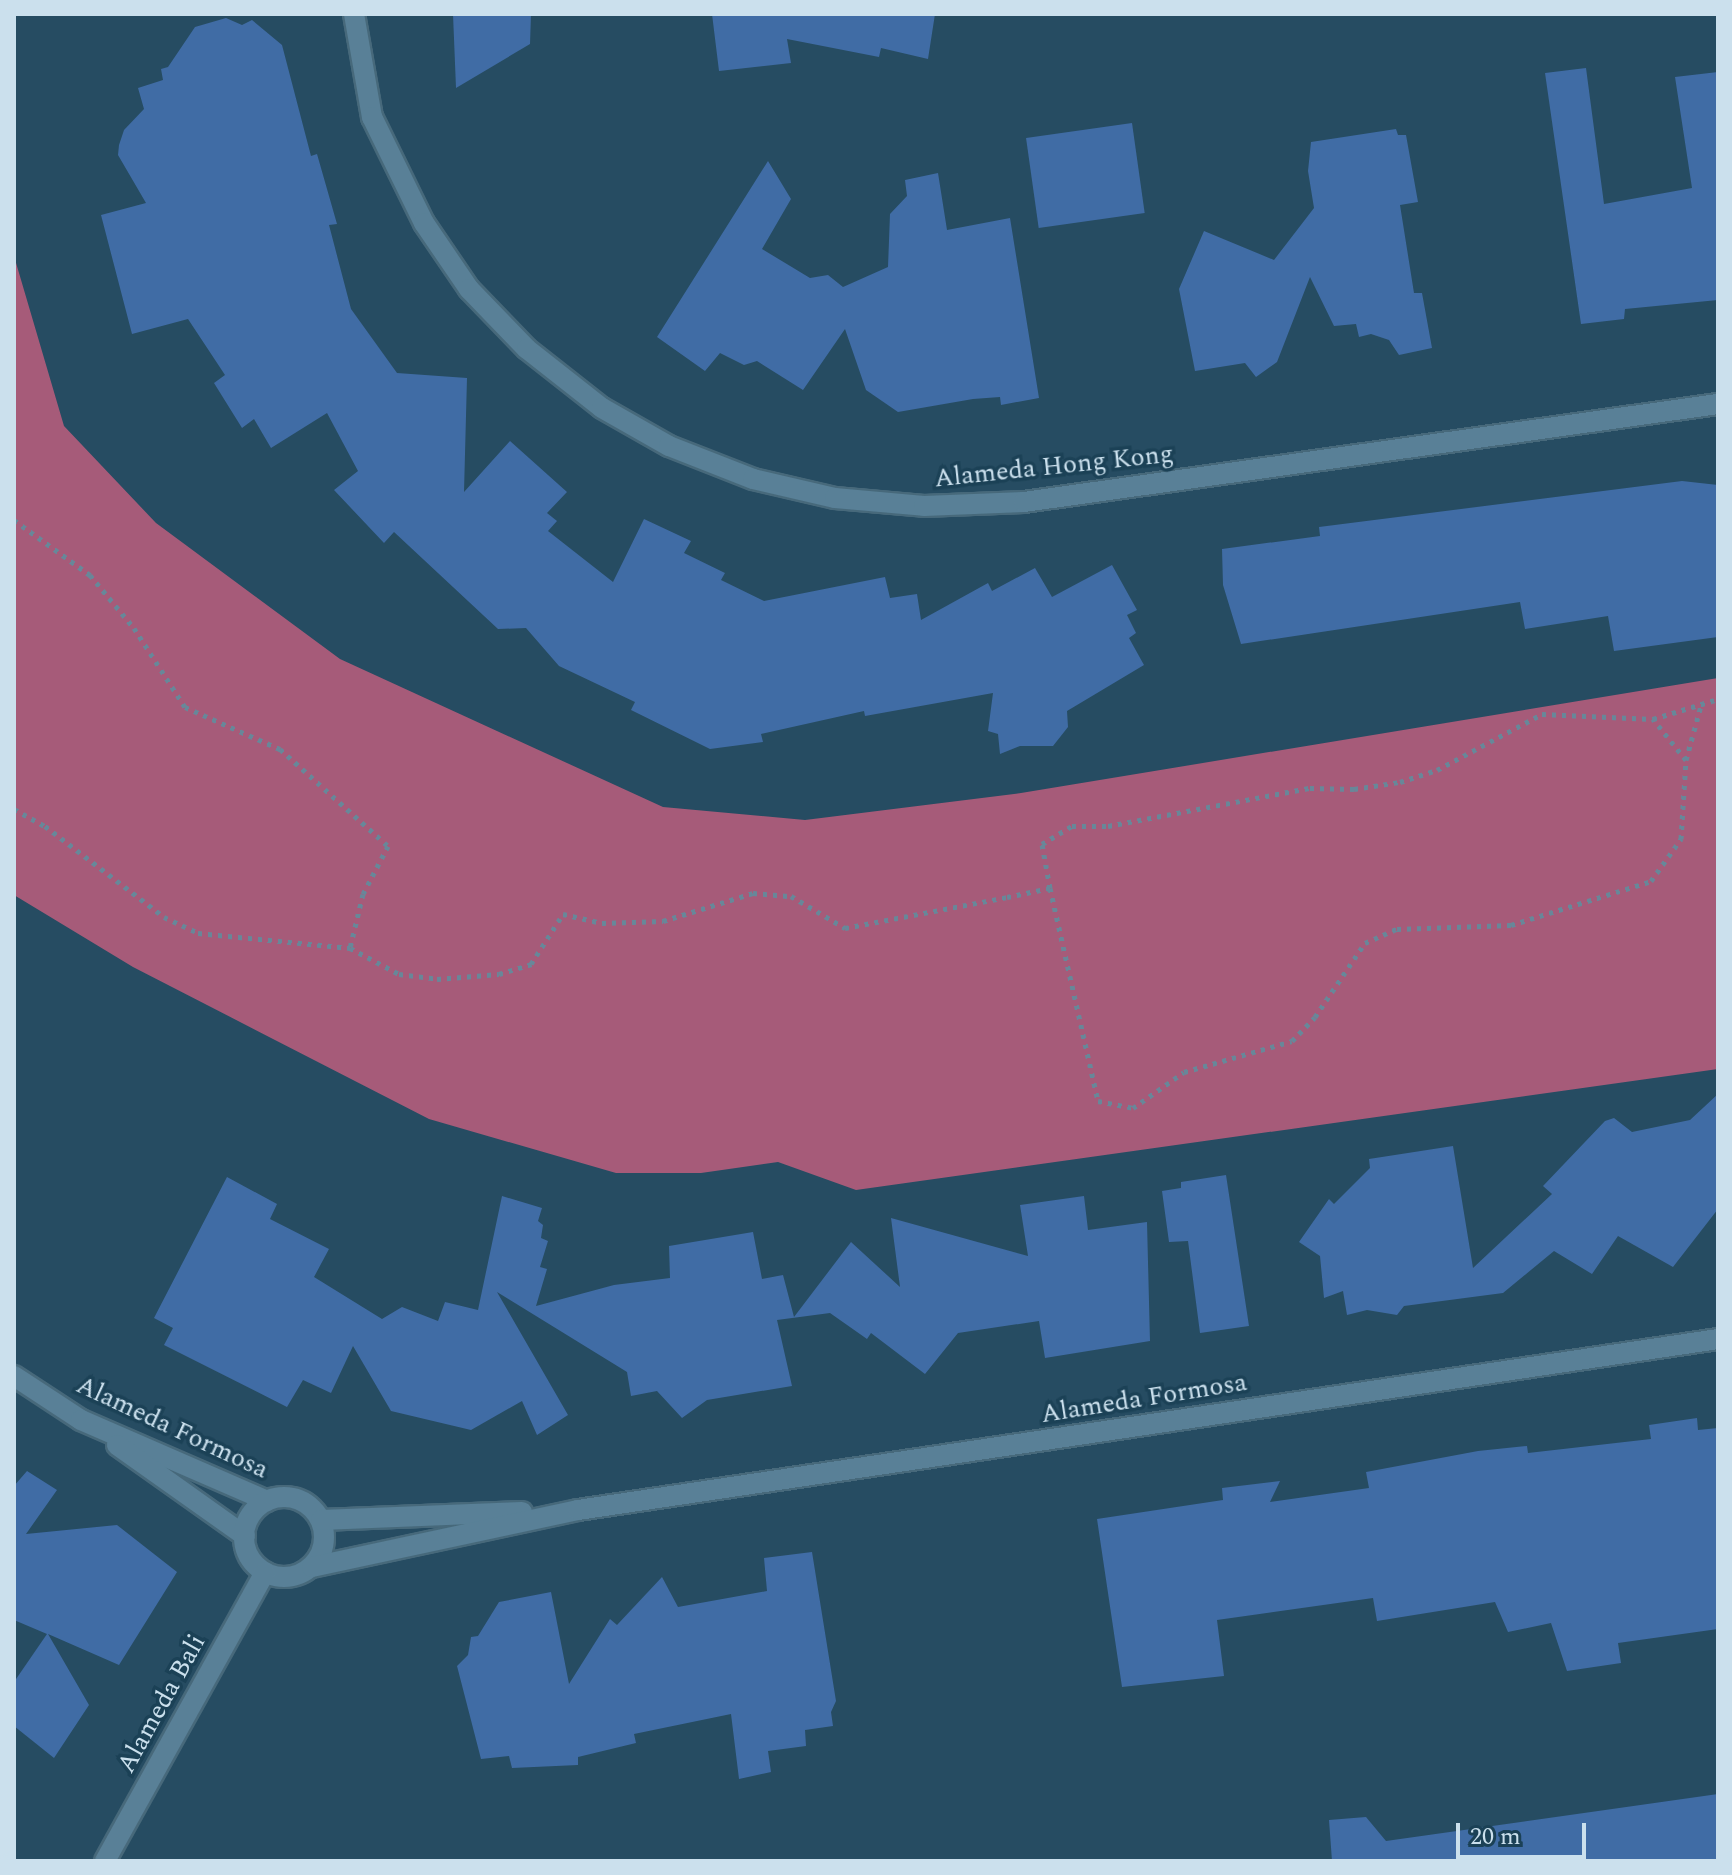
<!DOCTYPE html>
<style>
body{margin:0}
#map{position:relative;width:1732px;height:1875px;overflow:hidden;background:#264c62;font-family:Spectral,serif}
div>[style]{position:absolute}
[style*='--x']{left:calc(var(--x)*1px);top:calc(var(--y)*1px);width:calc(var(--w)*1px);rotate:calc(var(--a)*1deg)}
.forest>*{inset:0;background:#a65b79}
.building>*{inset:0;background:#406ca5;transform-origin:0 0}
.path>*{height:5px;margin-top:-2.5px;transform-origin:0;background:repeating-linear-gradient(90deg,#688799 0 4px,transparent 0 10px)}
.roads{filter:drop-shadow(2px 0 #47697b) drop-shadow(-2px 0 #47697b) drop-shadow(0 2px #47697b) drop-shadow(0 -2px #47697b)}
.minor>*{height:20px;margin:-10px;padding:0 10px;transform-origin:10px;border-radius:10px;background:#598097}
.minor>.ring{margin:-10px;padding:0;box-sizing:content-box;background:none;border:20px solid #598097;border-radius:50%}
span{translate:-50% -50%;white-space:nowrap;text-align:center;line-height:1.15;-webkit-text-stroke:7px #1b4156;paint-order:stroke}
.street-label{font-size:26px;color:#cbe0ed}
.frame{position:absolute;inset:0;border:16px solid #cbe0ed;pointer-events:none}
.scale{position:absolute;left:1456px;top:1823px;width:130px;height:36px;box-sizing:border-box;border:4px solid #cbe0ed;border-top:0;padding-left:10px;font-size:24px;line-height:28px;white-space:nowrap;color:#cbe0ed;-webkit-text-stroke:6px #1b4156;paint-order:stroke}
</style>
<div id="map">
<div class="forest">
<i style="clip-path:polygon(14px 256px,64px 426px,156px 523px,340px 659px,663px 807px,805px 820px,1021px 793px,1718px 678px,1718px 1069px,856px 1190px,778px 1162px,701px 1173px,616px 1173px,429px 1119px,133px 967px,14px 895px)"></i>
</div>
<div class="building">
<i style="clip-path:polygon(453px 14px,531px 14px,530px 44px,456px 88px)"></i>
<i style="clip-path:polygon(712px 14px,935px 14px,928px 59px,881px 48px,879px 57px,787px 39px,791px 63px,719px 71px)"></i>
<i style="clip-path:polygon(226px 18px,242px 25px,252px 20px,282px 45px,311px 156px,317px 154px,337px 224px,329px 225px,351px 309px,397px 373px,467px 378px,464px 492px,510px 441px,567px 492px,547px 513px,557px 521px,548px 531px,613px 582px,644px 519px,691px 541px,684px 553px,725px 573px,721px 580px,764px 601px,885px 577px,890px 598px,917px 594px,921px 620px,988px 583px,992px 591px,1035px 568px,1052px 597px,1112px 565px,1137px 610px,1127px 615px,1136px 633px,1129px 638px,1144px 665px,1067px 711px,1068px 727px,1053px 746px,1020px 746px,1000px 754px,998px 734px,988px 731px,993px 693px,865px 716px,864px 711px,761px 734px,763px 742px,710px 749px,631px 710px,635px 702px,559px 666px,526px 628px,498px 629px,394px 532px,384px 543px,334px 490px,358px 471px,327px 413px,271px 448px,254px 419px,242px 428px,214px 383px,225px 375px,188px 319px,132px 334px,101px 215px,146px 203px,118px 155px,119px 145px,124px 130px,144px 109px,138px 88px,163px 80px,161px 69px,168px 67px,195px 27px)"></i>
<i style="clip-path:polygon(1586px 68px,1604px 204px,1692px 188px,1675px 77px,1718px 72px,1718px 300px,1625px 309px,1624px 319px,1581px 324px,1545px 73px)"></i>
<i style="left:1132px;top:123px;width:91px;height:107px;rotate:82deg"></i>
<i style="clip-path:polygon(1396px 129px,1398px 135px,1406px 135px,1418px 202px,1400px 205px,1414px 293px,1422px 293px,1432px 348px,1399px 355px,1389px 340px,1371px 334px,1359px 337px,1356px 324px,1334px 326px,1310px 277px,1277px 362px,1256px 377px,1245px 363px,1195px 371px,1179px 289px,1204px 231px,1274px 260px,1314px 208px,1308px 171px,1311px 142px)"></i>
<i style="clip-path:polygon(768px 161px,791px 199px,762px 249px,810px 278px,828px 275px,843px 287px,888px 267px,890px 214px,907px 196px,905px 180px,938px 173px,947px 230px,1010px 218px,1039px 398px,1001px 405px,1000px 397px,973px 399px,898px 412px,866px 390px,845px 329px,803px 390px,757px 361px,744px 365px,720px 353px,705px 371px,657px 337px)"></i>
<i style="clip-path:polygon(1682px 481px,1718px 485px,1718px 637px,1614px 651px,1608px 616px,1525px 629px,1520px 602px,1241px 644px,1223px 585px,1222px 549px,1320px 536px,1319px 527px)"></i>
<i style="clip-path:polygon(1718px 1094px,1718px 1209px,1673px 1267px,1618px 1236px,1592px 1274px,1554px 1251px,1503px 1293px,1404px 1306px,1397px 1315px,1367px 1310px,1347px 1315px,1343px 1291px,1324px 1298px,1320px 1256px,1299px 1242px,1329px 1199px,1334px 1204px,1370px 1168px,1369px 1159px,1453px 1146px,1473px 1268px,1552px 1194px,1543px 1186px,1605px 1121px,1614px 1118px,1632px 1132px,1690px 1120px)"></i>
<i style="clip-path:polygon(1226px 1175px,1249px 1326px,1200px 1333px,1188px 1241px,1169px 1242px,1162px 1191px,1181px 1188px,1181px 1182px)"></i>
<i style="clip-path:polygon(227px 1177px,277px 1204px,270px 1219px,329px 1249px,314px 1277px,382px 1319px,402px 1307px,438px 1321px,445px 1302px,478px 1310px,502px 1196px,542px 1208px,538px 1221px,543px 1225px,541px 1238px,548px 1241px,540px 1267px,547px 1269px,536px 1306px,614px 1285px,670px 1278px,669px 1246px,753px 1232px,762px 1279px,783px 1275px,794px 1317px,851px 1242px,900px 1287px,891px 1218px,1028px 1256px,1020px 1205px,1084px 1196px,1088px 1230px,1147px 1222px,1150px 1341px,1045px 1358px,1039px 1321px,958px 1333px,925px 1374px,871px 1333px,867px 1339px,830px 1313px,777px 1320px,792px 1386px,707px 1400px,682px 1418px,657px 1391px,631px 1396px,627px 1372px,497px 1292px,568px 1415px,537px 1435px,522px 1401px,471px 1430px,391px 1411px,353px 1346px,331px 1393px,303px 1380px,287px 1407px,164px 1345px,173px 1328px,154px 1318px)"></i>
<i style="clip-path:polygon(1697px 1418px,1698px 1430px,1718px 1428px,1718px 1629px,1618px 1643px,1621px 1663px,1567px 1671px,1551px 1623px,1508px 1632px,1495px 1602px,1377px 1621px,1373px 1598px,1217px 1620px,1224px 1676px,1122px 1687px,1097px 1519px,1223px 1500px,1222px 1488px,1280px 1481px,1270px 1502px,1369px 1488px,1366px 1472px,1478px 1451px,1527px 1446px,1528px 1453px,1651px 1439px,1649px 1425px)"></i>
<i style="clip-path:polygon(27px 1471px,57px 1490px,26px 1534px,117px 1525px,177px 1572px,119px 1665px,48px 1634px,89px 1705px,54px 1758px,14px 1726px,14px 1682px,47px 1634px,14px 1620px,14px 1486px)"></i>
<i style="clip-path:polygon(812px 1552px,836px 1701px,831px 1712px,833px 1726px,805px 1730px,806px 1746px,768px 1751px,771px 1772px,739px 1779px,731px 1714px,634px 1734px,636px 1743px,578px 1757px,578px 1765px,512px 1768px,509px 1756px,481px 1759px,457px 1666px,468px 1655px,471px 1637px,478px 1636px,499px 1602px,551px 1592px,569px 1684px,610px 1619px,617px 1625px,662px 1577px,678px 1607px,767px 1591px,764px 1558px)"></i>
<i style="clip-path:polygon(1718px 1794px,1718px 1861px,1332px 1861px,1329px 1820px,1366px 1817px,1386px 1841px)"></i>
</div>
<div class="path">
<i style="--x:14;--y:520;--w:94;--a:35.9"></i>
<i style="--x:90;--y:575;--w:69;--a:50.3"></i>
<i style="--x:134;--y:628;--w:94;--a:57.2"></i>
<i style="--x:185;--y:707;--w:104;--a:23.9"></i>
<i style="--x:280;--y:749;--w:145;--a:41.9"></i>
<i style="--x:388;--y:846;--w:54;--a:117.5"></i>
<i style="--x:363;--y:894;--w:56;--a:103.5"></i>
<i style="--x:350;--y:948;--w:55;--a:28"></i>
<i style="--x:399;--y:974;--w:38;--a:7"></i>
<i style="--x:437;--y:979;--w:62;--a:-4.6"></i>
<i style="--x:499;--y:974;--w:34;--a:-17"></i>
<i style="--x:531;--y:964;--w:59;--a:-57.4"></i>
<i style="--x:563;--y:914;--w:40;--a:13"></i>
<i style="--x:602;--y:923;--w:61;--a:-1.9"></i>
<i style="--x:663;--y:921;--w:94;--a:-17.3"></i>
<i style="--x:753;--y:893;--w:38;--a:5"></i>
<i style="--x:791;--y:896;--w:63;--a:30.7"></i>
<i style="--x:845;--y:928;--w:165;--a:-10.8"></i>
<i style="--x:1007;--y:897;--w:44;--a:-11.8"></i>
<i style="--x:1050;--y:888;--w:45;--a:-100.3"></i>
<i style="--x:1042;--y:844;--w:35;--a:-31"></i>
<i style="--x:1072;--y:826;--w:36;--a:0"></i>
<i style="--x:1108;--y:826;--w:206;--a:-10.7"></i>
<i style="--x:1310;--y:788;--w:44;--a:1.3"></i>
<i style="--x:1354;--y:789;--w:47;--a:-8.7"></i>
<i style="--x:1400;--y:782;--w:39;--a:-18"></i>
<i style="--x:1437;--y:770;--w:119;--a:-28.1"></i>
<i style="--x:1542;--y:714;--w:111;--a:2.6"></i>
<i style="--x:1653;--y:719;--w:68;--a:-17.1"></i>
<i style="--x:1686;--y:760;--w:60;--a:-74.6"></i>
<i style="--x:14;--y:809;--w:35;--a:29"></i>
<i style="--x:45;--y:826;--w:150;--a:37.4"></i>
<i style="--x:164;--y:917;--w:38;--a:25"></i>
<i style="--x:198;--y:933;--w:153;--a:5.6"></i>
<i style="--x:1050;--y:888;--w:218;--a:77.3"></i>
<i style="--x:1098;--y:1101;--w:36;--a:11"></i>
<i style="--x:1133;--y:1108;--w:62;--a:-35.2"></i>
<i style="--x:1184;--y:1072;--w:112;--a:-16"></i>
<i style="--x:1292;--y:1041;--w:33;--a:-46"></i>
<i style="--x:1315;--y:1017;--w:89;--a:-56"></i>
<i style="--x:1365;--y:943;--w:35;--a:-24"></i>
<i style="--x:1397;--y:929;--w:114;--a:-2"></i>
<i style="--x:1511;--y:925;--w:147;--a:-17.4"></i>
<i style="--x:1651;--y:881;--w:52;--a:-54.5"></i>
<i style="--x:1681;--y:839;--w:79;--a:-86.4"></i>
<i style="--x:1686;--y:760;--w:53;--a:-128.8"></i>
</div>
<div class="roads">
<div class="minor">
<i style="--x:354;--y:14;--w:105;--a:80.1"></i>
<i style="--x:372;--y:117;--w:118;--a:63.9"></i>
<i style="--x:424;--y:223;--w:80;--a:55.7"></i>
<i style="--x:469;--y:289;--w:83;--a:46"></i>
<i style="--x:527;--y:349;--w:95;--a:38.2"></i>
<i style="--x:602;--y:408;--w:77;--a:29.6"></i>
<i style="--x:669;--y:446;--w:90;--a:21.4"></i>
<i style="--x:753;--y:479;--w:84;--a:13"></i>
<i style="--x:835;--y:498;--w:89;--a:5.1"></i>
<i style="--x:924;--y:506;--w:100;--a:-2.3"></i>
<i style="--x:1024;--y:502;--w:701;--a:-8.04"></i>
<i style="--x:14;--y:1376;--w:80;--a:33.3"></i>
<i style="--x:81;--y:1420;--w:203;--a:23.5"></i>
<i style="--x:117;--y:1445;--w:157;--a:35.4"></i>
<i class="ring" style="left:244px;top:1497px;width:60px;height:60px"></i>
<i style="--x:321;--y:1520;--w:201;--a:-2.3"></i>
<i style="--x:312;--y:1567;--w:272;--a:-12.1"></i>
<i style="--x:578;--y:1510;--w:1153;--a:-8.53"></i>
<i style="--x:105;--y:1861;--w:330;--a:-61"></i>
</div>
</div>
<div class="street-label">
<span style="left:1054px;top:467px;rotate:-6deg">Alameda Hong Kong</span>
<span style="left:1144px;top:1399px;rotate:-9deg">Alameda Formosa</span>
<span style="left:172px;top:1428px;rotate:25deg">Alameda Formosa</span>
<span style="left:162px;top:1704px;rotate:-61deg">Alameda Bali</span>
</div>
<div class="frame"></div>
<div class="scale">20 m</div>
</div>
